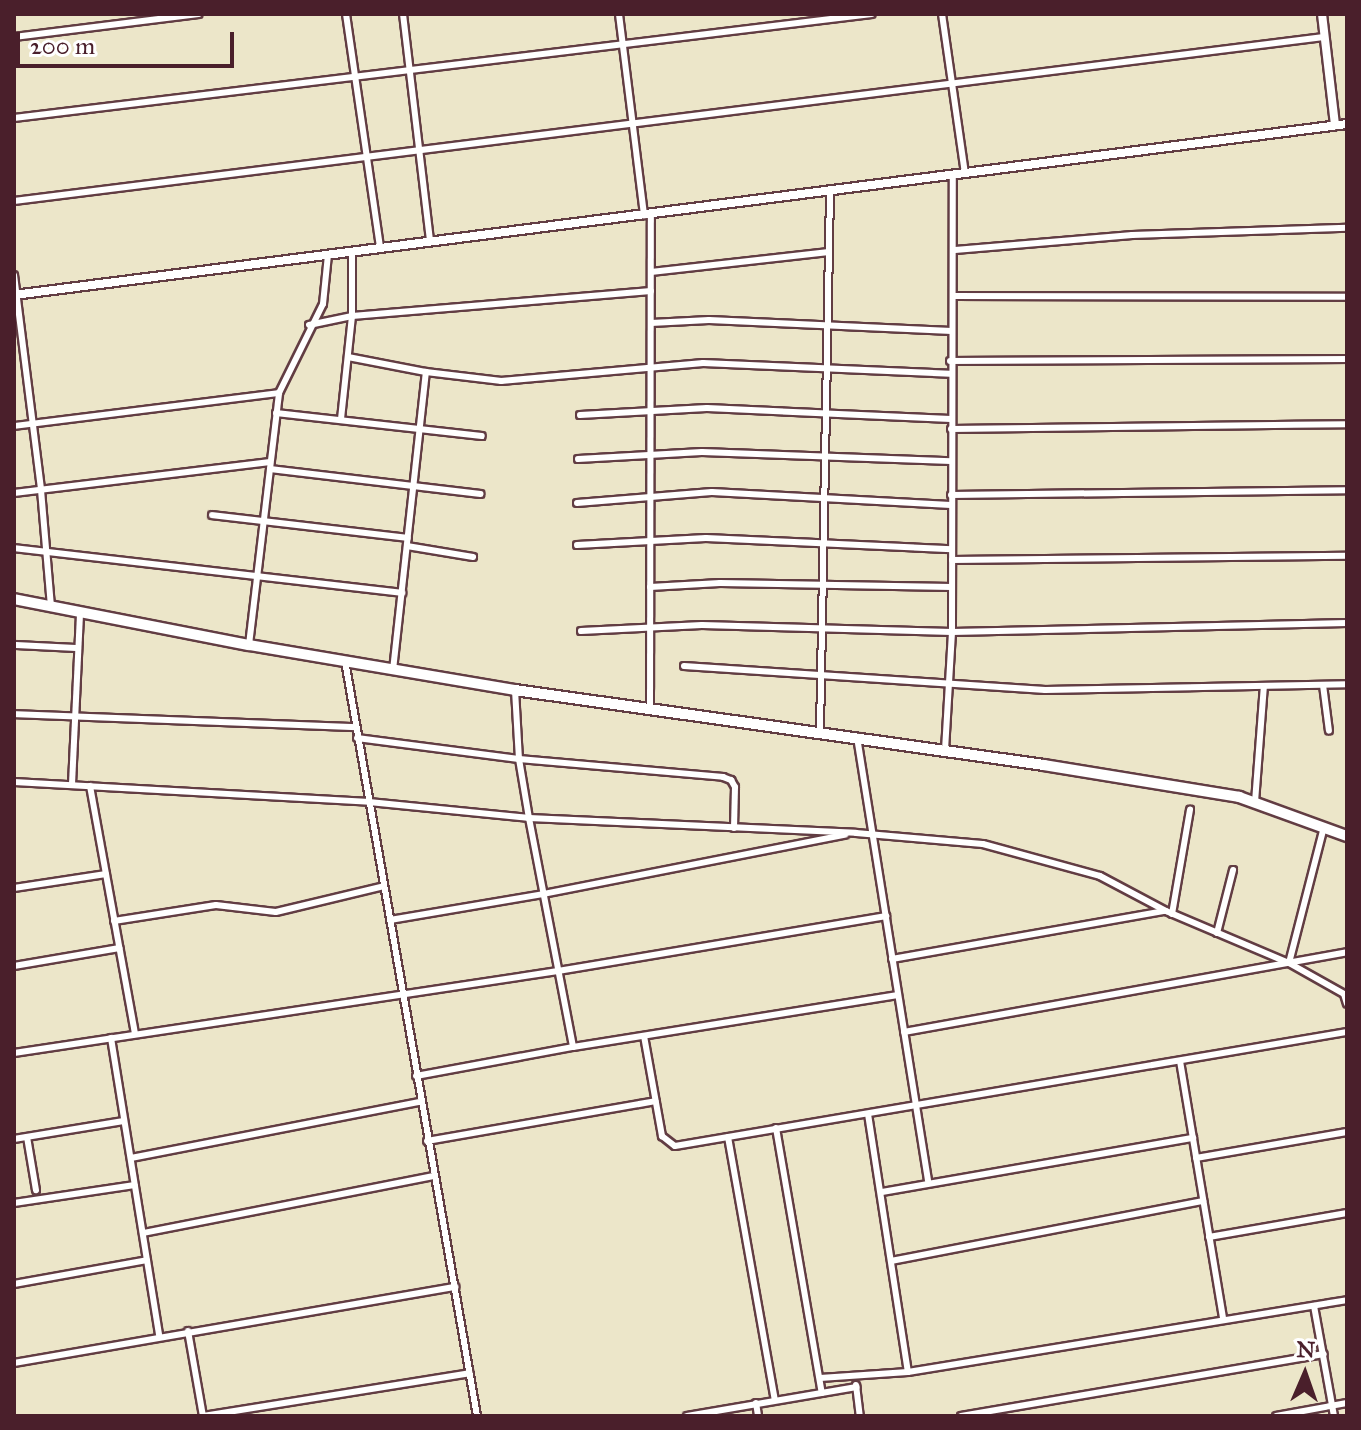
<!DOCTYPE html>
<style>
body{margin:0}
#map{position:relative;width:1361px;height:1430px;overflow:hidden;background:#ece6c9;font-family:"IM FELL Great Primer",serif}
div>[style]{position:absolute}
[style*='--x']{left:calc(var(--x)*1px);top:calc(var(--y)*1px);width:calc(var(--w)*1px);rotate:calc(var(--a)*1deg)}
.roads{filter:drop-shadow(2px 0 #623d43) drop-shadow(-2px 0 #623d43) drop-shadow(0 2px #623d43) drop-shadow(0 -2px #623d43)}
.minor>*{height:6px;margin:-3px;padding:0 3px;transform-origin:3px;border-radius:3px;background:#fff}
.tertiary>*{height:8px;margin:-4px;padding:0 4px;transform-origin:4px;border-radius:4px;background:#fff}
.primary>*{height:10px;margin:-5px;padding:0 5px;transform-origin:5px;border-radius:5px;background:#fff}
span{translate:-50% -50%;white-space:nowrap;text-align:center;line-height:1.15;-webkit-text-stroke:6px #fff;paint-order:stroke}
.frame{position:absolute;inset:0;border:16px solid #4a1f2b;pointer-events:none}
.north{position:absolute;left:1265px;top:1334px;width:80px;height:80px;-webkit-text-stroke:6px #fff;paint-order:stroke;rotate:2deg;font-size:22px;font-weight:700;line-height:32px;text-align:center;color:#4a1f2b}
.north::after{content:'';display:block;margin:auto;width:28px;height:36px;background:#4a1f2b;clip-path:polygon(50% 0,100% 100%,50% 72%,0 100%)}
.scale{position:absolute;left:16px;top:32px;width:218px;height:36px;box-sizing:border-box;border:4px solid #4a1f2b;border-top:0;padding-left:10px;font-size:24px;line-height:28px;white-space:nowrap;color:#4a1f2b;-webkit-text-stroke:6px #fff;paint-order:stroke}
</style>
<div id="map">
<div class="roads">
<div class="minor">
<i style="--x:346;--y:14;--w:235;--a:81.7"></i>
<i style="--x:403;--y:14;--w:228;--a:83.2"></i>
<i style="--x:619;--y:14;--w:203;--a:82.9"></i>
<i style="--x:942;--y:14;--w:161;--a:81.8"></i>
<i style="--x:14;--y:37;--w:186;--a:-7.1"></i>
<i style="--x:14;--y:118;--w:864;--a:-6.91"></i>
<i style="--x:14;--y:201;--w:1320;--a:-7.14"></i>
<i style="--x:955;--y:250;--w:178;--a:-4.8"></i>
<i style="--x:1132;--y:235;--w:215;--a:-1.9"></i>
<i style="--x:651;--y:272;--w:179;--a:-6.4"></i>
<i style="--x:14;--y:275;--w:217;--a:82.8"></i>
<i style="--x:41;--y:490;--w:116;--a:85.1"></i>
<i style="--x:953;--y:296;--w:394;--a:0.1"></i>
<i style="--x:651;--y:323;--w:58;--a:-3"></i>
<i style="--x:709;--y:320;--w:243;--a:2.6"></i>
<i style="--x:309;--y:325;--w:44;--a:-11.8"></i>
<i style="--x:352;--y:316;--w:300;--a:-4.8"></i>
<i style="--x:348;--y:357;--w:79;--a:10.9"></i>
<i style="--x:426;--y:372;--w:76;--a:6.8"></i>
<i style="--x:501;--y:381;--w:203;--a:-5.1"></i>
<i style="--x:703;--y:363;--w:247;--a:2.5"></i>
<i style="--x:950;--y:361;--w:397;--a:-0.3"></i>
<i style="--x:276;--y:413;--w:207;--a:6.4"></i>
<i style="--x:580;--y:415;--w:127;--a:-3.2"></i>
<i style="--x:707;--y:408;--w:244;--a:2.6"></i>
<i style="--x:341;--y:419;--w:104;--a:-83.9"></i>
<i style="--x:352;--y:316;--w:65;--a:-90"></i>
<i style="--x:14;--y:426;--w:267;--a:-7.1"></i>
<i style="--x:951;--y:429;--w:396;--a:-0.7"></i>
<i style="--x:578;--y:459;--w:124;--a:-3.2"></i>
<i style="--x:702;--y:452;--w:249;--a:2.1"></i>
<i style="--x:270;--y:469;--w:212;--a:6.8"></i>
<i style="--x:14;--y:493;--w:258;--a:-6.9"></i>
<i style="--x:951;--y:495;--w:396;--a:-0.7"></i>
<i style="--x:577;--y:503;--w:135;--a:-4.7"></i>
<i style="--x:712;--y:492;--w:239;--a:3.1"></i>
<i style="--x:212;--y:515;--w:197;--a:6.7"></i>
<i style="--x:577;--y:545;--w:129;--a:-3.1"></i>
<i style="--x:706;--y:538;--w:246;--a:2.6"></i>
<i style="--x:407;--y:546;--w:67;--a:9.5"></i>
<i style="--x:14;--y:548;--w:391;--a:6.6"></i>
<i style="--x:952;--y:560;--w:395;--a:-0.6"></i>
<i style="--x:650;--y:587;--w:70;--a:-3.3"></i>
<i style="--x:720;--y:583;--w:232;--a:1"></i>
<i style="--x:581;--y:631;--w:121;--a:-2.8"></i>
<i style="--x:702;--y:625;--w:250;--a:1.6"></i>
<i style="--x:952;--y:632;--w:395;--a:-1.3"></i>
<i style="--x:14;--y:645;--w:64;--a:2.7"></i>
<i style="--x:249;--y:645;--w:254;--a:-83.2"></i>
<i style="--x:279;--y:393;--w:99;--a:-63.7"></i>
<i style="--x:323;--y:304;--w:49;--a:-84.2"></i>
<i style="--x:345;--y:661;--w:766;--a:80.08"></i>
<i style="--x:684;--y:666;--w:362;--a:3.8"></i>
<i style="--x:1045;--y:690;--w:302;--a:-1.1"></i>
<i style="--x:393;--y:670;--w:300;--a:-83.7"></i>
<i style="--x:1323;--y:685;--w:46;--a:82.6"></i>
<i style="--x:515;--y:690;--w:69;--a:86.7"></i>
<i style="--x:519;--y:759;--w:60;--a:80.4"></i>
<i style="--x:529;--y:818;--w:233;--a:79.1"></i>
<i style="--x:650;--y:707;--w:493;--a:-89.9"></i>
<i style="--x:14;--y:714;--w:341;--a:2.2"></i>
<i style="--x:820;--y:732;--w:539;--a:-88.94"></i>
<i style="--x:857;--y:737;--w:450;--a:80.9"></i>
<i style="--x:357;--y:738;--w:163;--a:7.4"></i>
<i style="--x:519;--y:759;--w:205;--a:5"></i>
<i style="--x:723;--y:777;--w:9;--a:21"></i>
<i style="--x:731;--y:780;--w:8;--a:60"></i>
<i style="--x:735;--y:787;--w:41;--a:91.4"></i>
<i style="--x:945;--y:750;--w:118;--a:-86.6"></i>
<i style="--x:952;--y:632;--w:458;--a:-89.9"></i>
<i style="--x:14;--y:782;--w:356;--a:3.2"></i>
<i style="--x:369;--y:802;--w:161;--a:5.7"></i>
<i style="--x:529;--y:818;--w:327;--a:2.6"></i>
<i style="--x:856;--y:833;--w:127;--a:5"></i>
<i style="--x:983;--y:844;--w:121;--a:15.3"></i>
<i style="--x:1100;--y:876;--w:75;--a:27.9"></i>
<i style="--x:1166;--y:911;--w:134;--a:22.9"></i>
<i style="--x:1289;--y:963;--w:63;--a:29.4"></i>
<i style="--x:1344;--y:994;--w:10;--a:73"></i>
<i style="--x:72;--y:784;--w:172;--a:-87.3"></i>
<i style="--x:90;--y:786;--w:252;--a:79.7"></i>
<i style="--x:1255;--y:802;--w:116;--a:-85.6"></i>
<i style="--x:14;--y:888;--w:93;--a:-8.7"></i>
<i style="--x:1172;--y:914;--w:106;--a:-80.2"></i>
<i style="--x:390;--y:920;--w:155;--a:-9.6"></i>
<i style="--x:543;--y:894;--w:308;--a:-11.1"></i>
<i style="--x:114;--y:921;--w:103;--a:-8.9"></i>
<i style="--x:216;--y:905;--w:60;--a:6.7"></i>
<i style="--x:276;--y:912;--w:111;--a:-13.5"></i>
<i style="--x:1217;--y:933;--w:65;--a:-75.7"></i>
<i style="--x:892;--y:959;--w:277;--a:-10"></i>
<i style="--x:1289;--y:963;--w:140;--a:-75.6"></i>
<i style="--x:14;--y:966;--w:107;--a:-9.7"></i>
<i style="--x:904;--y:1032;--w:450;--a:-10.2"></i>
<i style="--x:644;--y:1036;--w:102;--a:79.8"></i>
<i style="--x:662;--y:1136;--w:16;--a:38"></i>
<i style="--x:675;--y:1146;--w:682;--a:-9.63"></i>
<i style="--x:111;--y:1038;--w:302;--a:80.8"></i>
<i style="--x:14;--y:1053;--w:550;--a:-8.57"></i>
<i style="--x:558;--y:971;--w:333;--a:-9.5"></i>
<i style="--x:1180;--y:1061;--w:262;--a:80.5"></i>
<i style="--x:416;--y:1076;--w:160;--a:-10.5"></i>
<i style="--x:573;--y:1047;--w:329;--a:-9.1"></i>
<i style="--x:868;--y:1114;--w:261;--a:81.2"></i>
<i style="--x:776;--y:1128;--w:269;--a:80.2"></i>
<i style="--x:27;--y:1137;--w:54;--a:80.4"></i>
<i style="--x:728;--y:1137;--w:267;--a:79.9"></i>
<i style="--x:14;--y:1139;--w:111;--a:-9.3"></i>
<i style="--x:427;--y:1141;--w:232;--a:-9.9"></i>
<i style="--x:131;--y:1158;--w:294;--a:-11"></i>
<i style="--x:1196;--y:1158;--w:153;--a:-9.8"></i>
<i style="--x:882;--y:1192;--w:316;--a:-9.9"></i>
<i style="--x:14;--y:1203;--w:122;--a:-8.5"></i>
<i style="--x:143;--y:1233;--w:297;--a:-11.1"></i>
<i style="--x:1209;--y:1237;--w:140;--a:-9.9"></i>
<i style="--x:891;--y:1261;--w:318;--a:-10.9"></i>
<i style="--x:14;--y:1284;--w:135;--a:-10.2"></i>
<i style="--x:1314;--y:1306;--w:112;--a:79.7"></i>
<i style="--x:188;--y:1331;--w:86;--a:80"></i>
<i style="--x:14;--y:1363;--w:448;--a:-9.8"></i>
<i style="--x:820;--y:1378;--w:88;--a:-3.9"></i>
<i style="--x:908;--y:1372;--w:445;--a:-9.3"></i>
<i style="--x:856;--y:1385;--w:31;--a:83"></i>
<i style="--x:756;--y:1403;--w:13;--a:81"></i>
<i style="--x:203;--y:1416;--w:270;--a:-9.1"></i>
<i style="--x:687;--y:1416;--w:172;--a:-9.7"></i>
<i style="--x:961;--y:1416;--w:368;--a:-9.7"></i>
<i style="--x:1276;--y:1416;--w:72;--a:-10.4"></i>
</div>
<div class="tertiary">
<i style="--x:1322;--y:14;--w:112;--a:83.3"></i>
<i style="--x:14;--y:295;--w:1344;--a:-7.31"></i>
</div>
<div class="primary">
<i style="--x:14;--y:599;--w:239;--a:11.1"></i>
<i style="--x:249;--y:645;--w:270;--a:9.6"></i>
<i style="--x:515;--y:690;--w:534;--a:8.07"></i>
<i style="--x:1044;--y:765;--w:198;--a:9.3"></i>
<i style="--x:1239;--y:797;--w:115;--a:19.9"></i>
</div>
</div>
<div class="frame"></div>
<div class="north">N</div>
<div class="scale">200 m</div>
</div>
